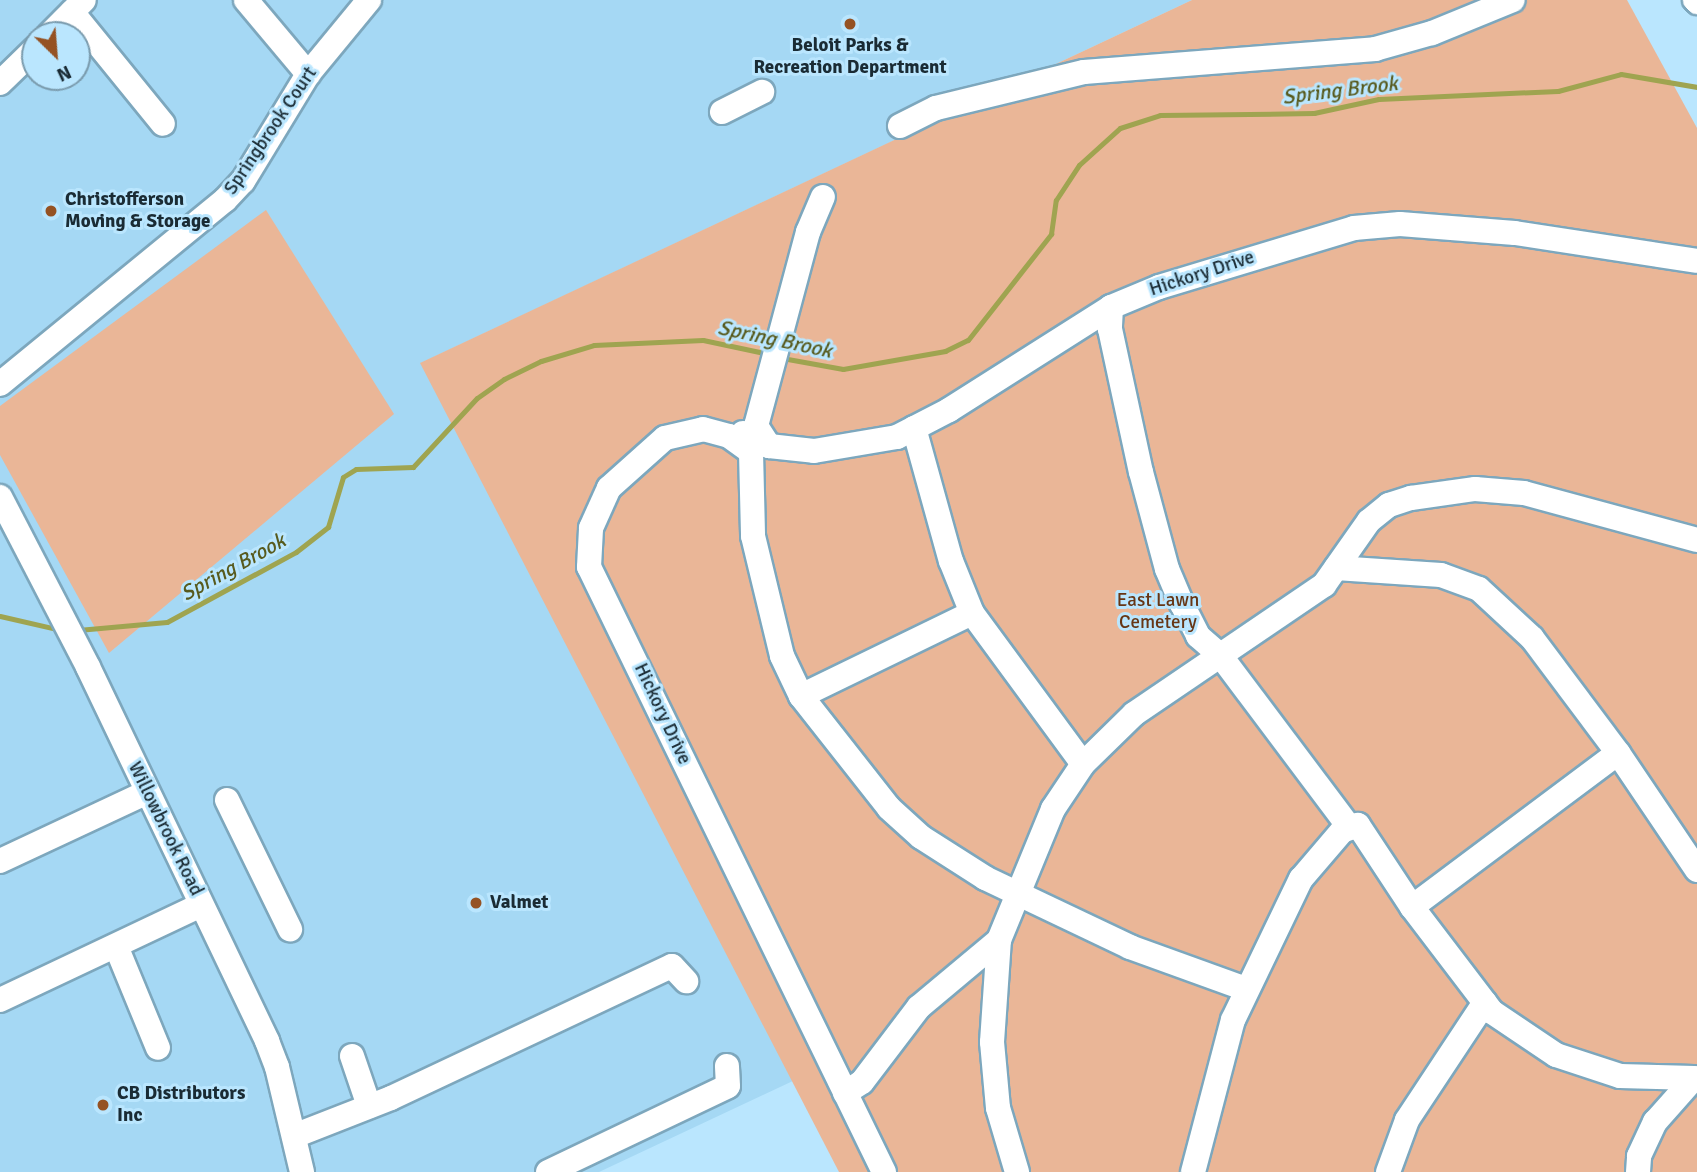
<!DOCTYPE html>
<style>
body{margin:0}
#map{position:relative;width:1697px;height:1172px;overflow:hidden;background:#bae6fe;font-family:Signika,sans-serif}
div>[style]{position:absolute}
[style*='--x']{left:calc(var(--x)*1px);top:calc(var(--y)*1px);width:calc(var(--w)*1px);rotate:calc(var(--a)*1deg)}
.built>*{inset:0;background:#a5d8f4}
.green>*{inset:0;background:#eab697}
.stream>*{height:5px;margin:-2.5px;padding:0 2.5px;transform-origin:2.5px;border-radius:2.5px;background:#9fa450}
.roads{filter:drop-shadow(2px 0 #7da7bd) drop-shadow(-2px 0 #7da7bd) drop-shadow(0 2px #7da7bd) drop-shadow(0 -2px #7da7bd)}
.minor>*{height:24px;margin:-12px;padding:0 12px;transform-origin:12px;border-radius:12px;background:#fff}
.dots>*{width:19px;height:19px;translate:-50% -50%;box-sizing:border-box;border:4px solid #bae6fe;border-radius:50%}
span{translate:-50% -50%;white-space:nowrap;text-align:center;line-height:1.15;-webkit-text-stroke:6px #bae6fe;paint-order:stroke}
.poi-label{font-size:19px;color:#1a2b34;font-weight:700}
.left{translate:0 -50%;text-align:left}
.street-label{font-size:19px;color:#1a2b34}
.park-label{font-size:19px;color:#673615}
.water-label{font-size:21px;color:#575a1d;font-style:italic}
.north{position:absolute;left:21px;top:21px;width:70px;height:70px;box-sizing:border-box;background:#bae6fe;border:2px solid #7a9bad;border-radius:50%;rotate:155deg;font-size:19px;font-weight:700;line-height:28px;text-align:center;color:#1a2b34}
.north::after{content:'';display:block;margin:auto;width:24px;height:32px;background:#955223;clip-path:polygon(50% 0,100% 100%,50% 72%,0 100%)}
</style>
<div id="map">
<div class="built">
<i style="clip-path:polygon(evenodd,0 0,1192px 0,421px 363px,795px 1080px,599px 1172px,0 1172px,0 0,35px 35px,77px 35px,77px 77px,35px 77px,35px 35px)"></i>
</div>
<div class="green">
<i style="clip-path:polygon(1192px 0,1627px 0,1697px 128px,1697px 1172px,839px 1172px,420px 363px)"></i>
<i style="clip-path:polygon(266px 210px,394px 414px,109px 653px,0 455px,0 406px)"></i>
</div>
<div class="stream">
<i style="--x:782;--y:358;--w:62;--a:10.2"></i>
<i style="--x:843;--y:369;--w:104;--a:-10"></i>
<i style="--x:945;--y:351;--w:25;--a:-26"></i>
<i style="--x:968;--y:340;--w:135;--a:-51.9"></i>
<i style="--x:1051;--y:234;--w:34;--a:-82"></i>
<i style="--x:1056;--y:200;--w:42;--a:-56.7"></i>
<i style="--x:1079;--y:165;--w:55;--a:-42.1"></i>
<i style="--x:1120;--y:128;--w:42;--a:-18"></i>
<i style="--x:1160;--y:115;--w:154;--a:-0.7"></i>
<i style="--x:1314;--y:113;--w:66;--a:-12.2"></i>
<i style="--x:1379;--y:99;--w:179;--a:-2.6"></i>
<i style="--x:1558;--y:91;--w:65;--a:-15.1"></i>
<i style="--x:1621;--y:74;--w:77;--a:9.7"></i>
<i style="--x:0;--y:616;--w:63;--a:12.9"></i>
<i style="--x:78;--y:630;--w:89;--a:-5.1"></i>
<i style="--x:167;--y:622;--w:147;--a:-28.5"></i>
<i style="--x:296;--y:552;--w:41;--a:-38"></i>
<i style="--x:328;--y:527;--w:52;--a:-73.3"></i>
<i style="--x:343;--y:477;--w:15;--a:-32"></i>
<i style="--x:356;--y:469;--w:57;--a:-2"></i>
<i style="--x:413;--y:467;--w:94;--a:-47.2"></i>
<i style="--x:477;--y:398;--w:33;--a:-35"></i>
<i style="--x:504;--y:379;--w:41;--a:-25.9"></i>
<i style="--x:541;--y:361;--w:55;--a:-16.8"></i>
<i style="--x:594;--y:345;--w:109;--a:-2.6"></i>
<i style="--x:703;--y:340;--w:67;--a:12"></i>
</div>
<div class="roads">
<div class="minor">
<i style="--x:246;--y:0;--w:97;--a:50"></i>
<i style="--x:1695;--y:0;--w:3;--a:45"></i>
<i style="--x:72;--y:12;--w:144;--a:50.9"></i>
<i style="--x:49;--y:35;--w:49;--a:-45"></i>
<i style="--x:0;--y:83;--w:49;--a:-44.2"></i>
<i style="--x:722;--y:112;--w:45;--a:-26.6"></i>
<i style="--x:900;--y:126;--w:40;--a:-26.6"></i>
<i style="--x:936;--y:108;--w:152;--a:-13.7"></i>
<i style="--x:1084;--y:72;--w:292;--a:-4.5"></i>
<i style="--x:1375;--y:49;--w:59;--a:-15.7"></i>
<i style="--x:1432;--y:33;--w:87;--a:-22.2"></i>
<i style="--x:1111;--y:307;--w:22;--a:93"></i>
<i style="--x:1110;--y:329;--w:146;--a:77.8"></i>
<i style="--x:1141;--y:472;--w:100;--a:75"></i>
<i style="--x:1167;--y:569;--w:38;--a:67"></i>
<i style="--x:1182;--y:604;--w:36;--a:63"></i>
<i style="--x:1198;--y:636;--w:29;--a:41"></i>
<i style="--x:1220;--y:655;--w:216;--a:53.1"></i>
<i style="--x:0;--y:384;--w:291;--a:-39.3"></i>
<i style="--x:225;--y:200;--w:26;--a:-47"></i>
<i style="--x:243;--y:181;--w:125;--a:-58.7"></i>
<i style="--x:308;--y:74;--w:96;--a:-50.5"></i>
<i style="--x:914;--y:428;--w:138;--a:74.5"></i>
<i style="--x:951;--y:561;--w:56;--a:68"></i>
<i style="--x:972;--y:613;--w:187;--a:53.7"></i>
<i style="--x:743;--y:433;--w:29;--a:27"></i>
<i style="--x:769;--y:446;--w:45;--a:6.3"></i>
<i style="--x:814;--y:451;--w:84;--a:-9.6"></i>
<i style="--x:897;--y:437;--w:59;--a:-27.4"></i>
<i style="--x:949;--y:410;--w:192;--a:-32.4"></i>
<i style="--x:1111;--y:307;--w:52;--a:-22.6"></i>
<i style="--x:1159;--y:287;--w:204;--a:-16.8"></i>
<i style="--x:1354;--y:228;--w:46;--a:-5"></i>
<i style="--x:1400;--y:224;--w:115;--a:4.5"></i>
<i style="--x:1515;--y:233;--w:184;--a:8.7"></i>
<i style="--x:769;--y:446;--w:24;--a:-123"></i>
<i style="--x:756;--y:426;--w:201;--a:-75"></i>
<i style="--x:808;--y:232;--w:38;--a:-67"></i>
<i style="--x:0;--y:497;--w:191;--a:62.6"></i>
<i style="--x:88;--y:667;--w:415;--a:64.4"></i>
<i style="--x:267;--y:1041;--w:28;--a:69"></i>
<i style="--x:277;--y:1067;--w:108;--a:76.6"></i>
<i style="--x:1336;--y:568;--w:105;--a:3.8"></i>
<i style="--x:1441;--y:575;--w:40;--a:20.2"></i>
<i style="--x:1479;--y:589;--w:72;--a:42.8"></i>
<i style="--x:1532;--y:638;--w:144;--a:53.2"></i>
<i style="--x:801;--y:696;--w:190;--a:-25.9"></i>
<i style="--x:227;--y:800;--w:144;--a:64"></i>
<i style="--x:0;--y:861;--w:162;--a:-25.1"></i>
<i style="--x:116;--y:946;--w:110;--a:67.6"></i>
<i style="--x:0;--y:1000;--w:222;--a:-25.3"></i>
<i style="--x:352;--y:1056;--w:53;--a:71.2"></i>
<i style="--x:1694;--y:1078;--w:74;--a:-178.5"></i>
<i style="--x:1620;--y:1076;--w:67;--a:-161.8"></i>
<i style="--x:1556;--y:1055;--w:77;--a:-146.1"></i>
<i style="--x:1492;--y:1012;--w:132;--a:-127.3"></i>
<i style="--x:1412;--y:907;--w:257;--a:-36.8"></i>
<i style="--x:1618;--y:753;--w:141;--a:56"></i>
<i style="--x:845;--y:1093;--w:20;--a:-33"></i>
<i style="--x:862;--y:1082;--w:94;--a:-52.8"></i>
<i style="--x:919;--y:1007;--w:104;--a:-39.9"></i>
<i style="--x:294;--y:1136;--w:104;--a:-21.4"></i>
<i style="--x:391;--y:1098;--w:310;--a:-25.2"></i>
<i style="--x:672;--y:966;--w:21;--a:47"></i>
<i style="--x:548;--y:1172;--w:199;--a:-25.5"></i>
<i style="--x:728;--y:1086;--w:20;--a:-93"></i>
<i style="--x:884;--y:1172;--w:673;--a:-115.99"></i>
<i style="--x:589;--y:567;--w:39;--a:-87"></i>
<i style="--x:591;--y:528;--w:44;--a:-65.8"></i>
<i style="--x:609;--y:488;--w:75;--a:-41.8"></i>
<i style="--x:665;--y:438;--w:39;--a:-13"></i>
<i style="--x:703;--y:429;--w:27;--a:15"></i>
<i style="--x:729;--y:436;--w:27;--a:36"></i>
<i style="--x:751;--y:452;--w:84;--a:88.6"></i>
<i style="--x:753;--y:536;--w:123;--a:76.4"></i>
<i style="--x:782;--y:656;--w:44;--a:64.6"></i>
<i style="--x:801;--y:696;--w:142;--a:51.8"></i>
<i style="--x:889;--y:808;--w:43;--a:42.2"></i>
<i style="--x:921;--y:837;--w:76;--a:32.6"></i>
<i style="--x:985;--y:878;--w:161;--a:25.4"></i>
<i style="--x:1130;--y:947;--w:123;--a:19.9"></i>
<i style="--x:1017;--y:1172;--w:67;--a:-106.5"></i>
<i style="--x:998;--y:1108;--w:66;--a:-95.2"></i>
<i style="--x:992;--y:1042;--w:102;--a:-86.1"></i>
<i style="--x:999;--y:940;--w:142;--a:-67.6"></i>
<i style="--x:1053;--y:809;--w:54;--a:-56.3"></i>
<i style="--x:1083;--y:764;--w:71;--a:-44.4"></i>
<i style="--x:1134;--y:714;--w:230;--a:-34.2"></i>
<i style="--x:1324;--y:585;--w:78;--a:-54.9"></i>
<i style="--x:1369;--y:521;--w:26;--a:-39"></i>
<i style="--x:1389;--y:505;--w:23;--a:-18"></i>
<i style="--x:1411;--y:498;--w:65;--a:-8"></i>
<i style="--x:1475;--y:489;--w:49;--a:4.7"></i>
<i style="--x:1524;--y:493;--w:179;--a:15.2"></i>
<i style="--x:1193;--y:1172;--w:157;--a:-75.3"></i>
<i style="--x:1233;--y:1020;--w:157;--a:-64.3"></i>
<i style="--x:1301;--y:879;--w:63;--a:-49.5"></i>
<i style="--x:1342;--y:831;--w:17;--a:-21"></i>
<i style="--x:1358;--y:825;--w:98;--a:56.6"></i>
<i style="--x:1388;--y:1172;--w:55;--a:-69.9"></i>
<i style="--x:1407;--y:1120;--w:141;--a:-56.5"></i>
<i style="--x:1638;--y:1172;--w:16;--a:-86"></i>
<i style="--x:1639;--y:1156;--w:38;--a:-65"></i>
<i style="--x:1655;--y:1122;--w:59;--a:-48.4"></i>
</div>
</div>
<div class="dots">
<i style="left:850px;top:24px;background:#955223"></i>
<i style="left:51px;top:211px;background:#955223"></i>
<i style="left:476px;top:903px;background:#955223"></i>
<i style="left:103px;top:1105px;background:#955223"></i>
</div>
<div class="poi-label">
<span style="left:850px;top:57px">Beloit Parks &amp;<br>Recreation Department</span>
<span class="left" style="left:65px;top:211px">Christofferson<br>Moving &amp; Storage</span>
<span class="left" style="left:490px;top:903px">Valmet</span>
<span class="left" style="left:117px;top:1105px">CB Distributors<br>Inc</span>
</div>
<div class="street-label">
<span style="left:271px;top:131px;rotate:-56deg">Springbrook Court</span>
<span style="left:1202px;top:274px;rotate:-18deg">Hickory Drive</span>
<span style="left:662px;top:714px;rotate:65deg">Hickory Drive</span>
<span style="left:165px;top:829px;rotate:64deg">Willowbrook Road</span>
</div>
<div class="park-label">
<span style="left:1158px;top:612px">East Lawn<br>Cemetery</span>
</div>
<div class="water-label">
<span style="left:1340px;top:90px;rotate:-7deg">Spring Brook</span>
<span style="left:775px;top:339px;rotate:12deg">Spring Brook</span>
<span style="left:233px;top:567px;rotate:-29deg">Spring Brook</span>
</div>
<div class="north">N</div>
</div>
